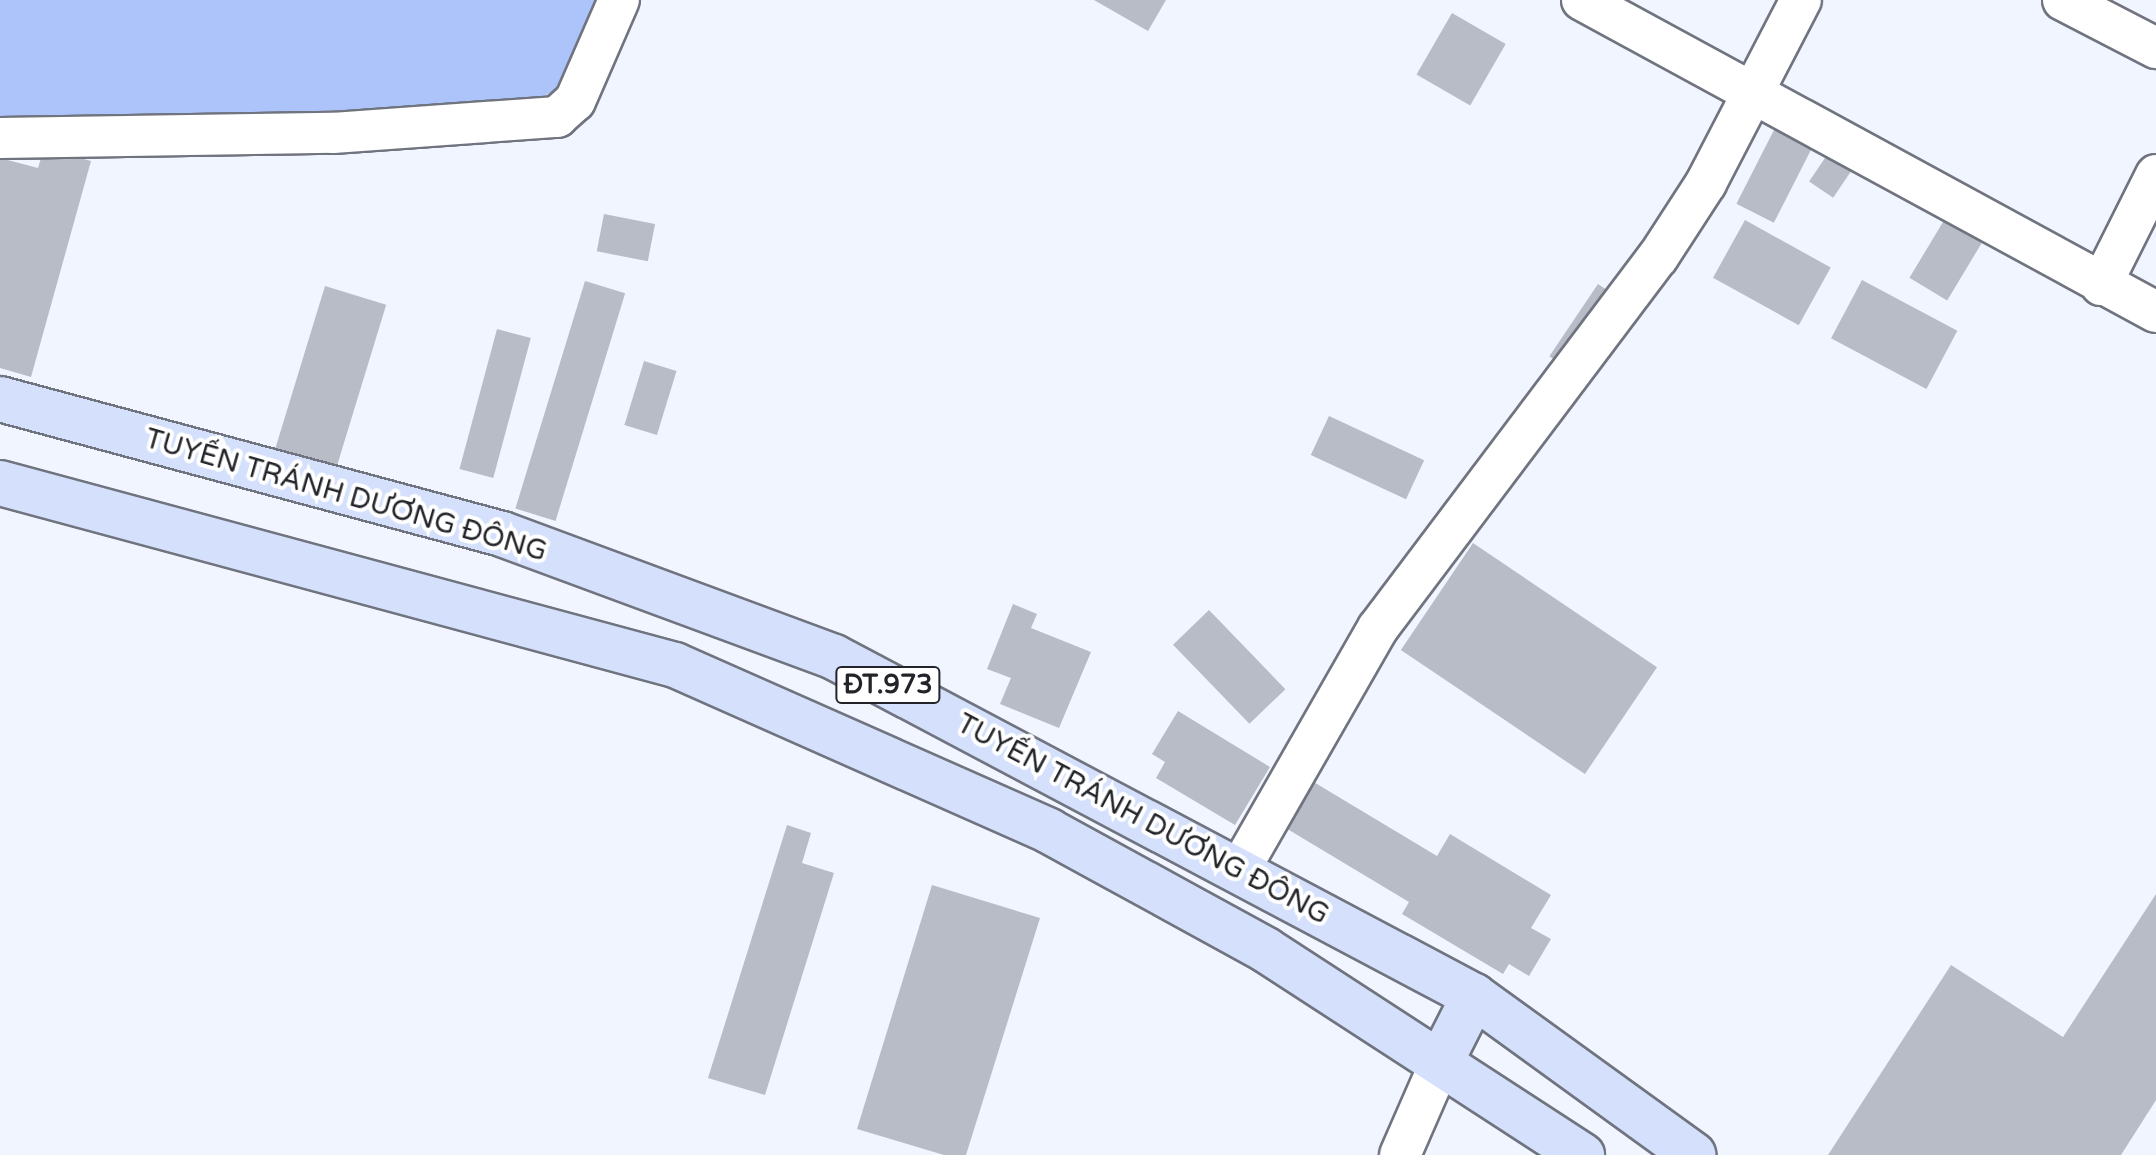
<!DOCTYPE html>
<meta charset="utf-8">
<style>
body{margin:0}
#map{position:relative;width:2156px;height:1155px;overflow:hidden;background:#f1f5ff;font-family:"Varela Round",sans-serif}
div>[style]{position:absolute}
[style*='--x']{left:calc(var(--x)*1px);top:calc(var(--y)*1px);width:calc(var(--w)*1px);rotate:calc(var(--a)*1deg)}
.forest>*{inset:0;background:#acc4fa}
.building>*{inset:0;background:#b7bcc7;transform-origin:0 0}
.roads{filter:drop-shadow(2px 0 #70747f) drop-shadow(-2px 0 #70747f) drop-shadow(0 2px #70747f) drop-shadow(0 -2px #70747f)}
.minor>*{height:40px;margin:-20px;padding:0 20px;transform-origin:20px;border-radius:20px;background:#fff}
.primary>*{height:44px;margin:-22px;padding:0 22px;transform-origin:22px;border-radius:22px;background:#d5e1fc}
span{translate:-50% -50%;white-space:nowrap;text-align:center;line-height:1.15;-webkit-text-stroke:8px #fff;paint-order:stroke}
.shield-label span{padding:2px 6px;background:#fff;border:2px solid;border-radius:6px;-webkit-text-stroke-width:0}
.shield-label{font-size:26px;color:#222429;font-weight:700}
.street-label{font-size:28px;color:#222429}
</style>
<div id="map">
<div class="forest">
<i style="clip-path:polygon(0 0,608px 0,559px 88px,531px 103px,0 123px)"></i>
</div>
<div class="building">
<i style="clip-path:polygon(1094px 0,1166px 0,1148px 31px)"></i>
<i style="left:1452px;top:13px;width:62px;height:71px;rotate:30deg"></i>
<i style="left:1775px;top:128px;width:42px;height:85px;rotate:27deg"></i>
<i style="clip-path:polygon(44px 148px,91px 161px,31px 377px,0 368px,0 158px,38px 168px)"></i>
<i style="left:1827px;top:155px;width:29px;height:32px;rotate:34deg"></i>
<i style="left:604px;top:214px;width:52px;height:38px;rotate:11deg"></i>
<i style="left:1946px;top:217px;width:44px;height:71px;rotate:31deg"></i>
<i style="left:1745px;top:220px;width:98px;height:66px;rotate:29deg"></i>
<i style="left:1862px;top:280px;width:108px;height:66px;rotate:28deg"></i>
<i style="left:585px;top:281px;width:42px;height:238px;rotate:17deg"></i>
<i style="left:1598px;top:284px;width:27px;height:87px;rotate:34deg"></i>
<i style="left:325px;top:286px;width:64px;height:177px;rotate:17deg"></i>
<i style="left:497px;top:329px;width:35px;height:145px;rotate:15deg"></i>
<i style="left:644px;top:361px;width:34px;height:67px;rotate:17deg"></i>
<i style="left:1329px;top:416px;width:105px;height:43px;rotate:25deg"></i>
<i style="left:1473px;top:543px;width:222px;height:129px;rotate:34deg"></i>
<i style="clip-path:polygon(1013px 604px,1037px 614px,1031px 628px,1091px 652px,1059px 728px,1000px 704px,1011px 678px,987px 669px)"></i>
<i style="left:1209px;top:610px;width:110px;height:50px;rotate:46deg"></i>
<i style="clip-path:polygon(1178px 711px,1270px 767px,1235px 825px,1156px 778px,1165px 762px,1152px 754px)"></i>
<i style="clip-path:polygon(1307px 778px,1437px 856px,1450px 834px,1551px 895px,1531px 928px,1551px 939px,1529px 976px,1509px 964px,1503px 974px,1402px 914px,1409px 902px,1279px 824px)"></i>
<i style="clip-path:polygon(787px 825px,811px 833px,802px 863px,834px 873px,765px 1095px,708px 1078px)"></i>
<i style="clip-path:polygon(932px 885px,1040px 918px,966px 1155px,944px 1155px,857px 1129px)"></i>
<i style="clip-path:polygon(2156px 894px,2156px 1100px,2121px 1155px,1828px 1155px,1951px 965px,2063px 1037px)"></i>
</div>
<div class="roads">
<div class="minor">
<i style="--x:1582;--y:0;--w:653;--a:28.53"></i>
<i style="--x:2063;--y:0;--w:105;--a:27.3"></i>
<i style="--x:0;--y:138;--w:333;--a:-0.9"></i>
<i style="--x:333;--y:133;--w:225;--a:-4.1"></i>
<i style="--x:557;--y:117;--w:24;--a:-42"></i>
<i style="--x:575;--y:101;--w:110;--a:-66.5"></i>
<i style="--x:2101;--y:285;--w:123;--a:-63.4"></i>
<i style="--x:1241;--y:867;--w:275;--a:-60.2"></i>
<i style="--x:1378;--y:628;--w:465;--a:-53"></i>
<i style="--x:1658;--y:257;--w:88;--a:-57"></i>
<i style="--x:1706;--y:183;--w:206;--a:-62.6"></i>
<i style="--x:1400;--y:1155;--w:103;--a:-66.4"></i>
</div>
<div class="primary">
<i style="--x:0;--y:399;--w:520;--a:15.05"></i>
<i style="--x:502;--y:534;--w:354;--a:20.3"></i>
<i style="--x:834;--y:657;--w:724;--a:27.91"></i>
<i style="--x:1474;--y:996;--w:271;--a:35.9"></i>
<i style="--x:0;--y:483;--w:699;--a:15.09"></i>
<i style="--x:675;--y:665;--w:409;--a:23.9"></i>
<i style="--x:1049;--y:831;--w:247;--a:28.7"></i>
<i style="--x:1266;--y:950;--w:377;--a:33"></i>
<i style="--x:1441;--y:1061;--w:73;--a:-63.1"></i>
</div>
</div>
<div class="shield-label">
<span style="left:888px;top:685px">ĐT.973</span>
</div>
<div class="street-label">
<span style="left:346px;top:495px;rotate:16deg">TUYẾN TRÁNH DƯƠNG ĐÔNG</span>
<span style="left:1143px;top:819px;rotate:28deg">TUYẾN TRÁNH DƯƠNG ĐÔNG</span>
</div>
</div>
